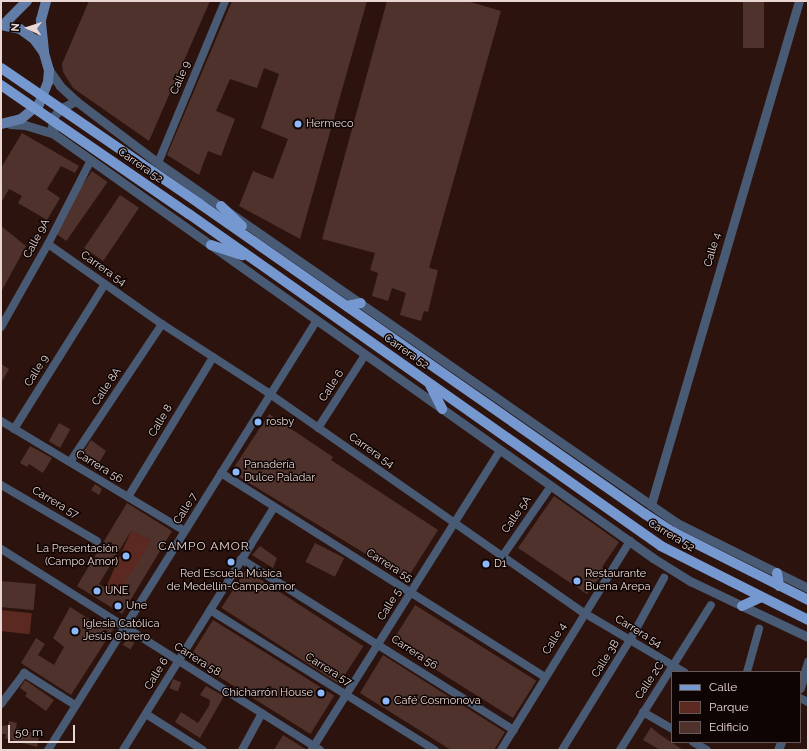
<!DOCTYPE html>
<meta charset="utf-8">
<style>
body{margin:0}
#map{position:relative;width:809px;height:751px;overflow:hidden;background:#2d130e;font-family:Raleway,sans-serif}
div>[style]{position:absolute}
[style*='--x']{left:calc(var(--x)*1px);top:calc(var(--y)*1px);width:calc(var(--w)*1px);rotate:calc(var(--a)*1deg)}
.green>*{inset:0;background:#5b291f;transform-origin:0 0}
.building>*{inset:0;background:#4f322c;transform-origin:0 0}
.minor>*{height:8px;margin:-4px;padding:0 4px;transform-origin:4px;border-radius:4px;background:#485a74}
.tertiary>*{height:9px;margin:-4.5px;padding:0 4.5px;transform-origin:4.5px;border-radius:4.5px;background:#485a74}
.secondary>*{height:10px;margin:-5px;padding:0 5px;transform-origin:5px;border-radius:5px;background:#617da7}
.primary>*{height:10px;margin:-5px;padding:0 5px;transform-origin:5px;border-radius:5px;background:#7498cf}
.primary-bridge>*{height:10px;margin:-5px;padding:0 5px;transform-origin:5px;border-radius:5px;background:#7498cf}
.dots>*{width:11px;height:11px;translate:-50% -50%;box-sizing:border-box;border:2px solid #0d0403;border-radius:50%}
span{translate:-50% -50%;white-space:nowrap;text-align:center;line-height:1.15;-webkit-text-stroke:3px #0d0403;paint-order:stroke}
.street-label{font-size:11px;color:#ead7d3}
.poi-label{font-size:11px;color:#ead7d3}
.left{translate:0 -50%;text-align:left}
.right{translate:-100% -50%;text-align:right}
.neighbourhood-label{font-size:12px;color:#ead7d3;letter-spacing:1px}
.frame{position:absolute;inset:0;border:2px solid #ead7d3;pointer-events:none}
.legend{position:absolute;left:671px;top:671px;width:130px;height:72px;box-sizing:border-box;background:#0d0403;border:1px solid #655856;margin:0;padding:5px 7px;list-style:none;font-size:12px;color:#ead7d3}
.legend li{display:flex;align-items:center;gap:8px;height:20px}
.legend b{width:20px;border:1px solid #655856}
.north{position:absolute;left:8px;top:8px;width:40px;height:40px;-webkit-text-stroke:3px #0d0403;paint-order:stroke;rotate:273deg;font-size:11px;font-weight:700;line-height:16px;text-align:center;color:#ead7d3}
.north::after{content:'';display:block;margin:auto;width:14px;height:18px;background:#ead7d3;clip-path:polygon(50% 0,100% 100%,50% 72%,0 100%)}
.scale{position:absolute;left:8px;top:725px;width:67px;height:18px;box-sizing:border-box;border:2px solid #ead7d3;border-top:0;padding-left:5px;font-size:12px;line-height:14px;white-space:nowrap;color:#ead7d3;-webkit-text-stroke:3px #0d0403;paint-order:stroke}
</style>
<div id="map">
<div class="green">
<i style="left:131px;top:531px;width:22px;height:62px;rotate:24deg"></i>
<i style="left:1px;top:610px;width:31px;height:21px;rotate:6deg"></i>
</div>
<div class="building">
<i style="clip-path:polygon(89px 1px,210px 1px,149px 141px,73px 88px,63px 72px,62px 64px)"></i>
<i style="clip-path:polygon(232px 1px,367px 1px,300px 239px,239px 206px,253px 171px,273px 179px,288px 139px,261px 128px,279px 74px,264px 68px,257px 88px,230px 79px,216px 111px,235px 119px,221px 156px,208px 151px,199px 175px,167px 155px)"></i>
<i style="clip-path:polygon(387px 1px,467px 1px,501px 11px,429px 268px,438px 270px,428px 312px,424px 311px,421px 321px,400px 315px,406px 293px,392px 288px,388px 301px,372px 296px,378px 273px,370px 270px,375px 253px,322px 239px)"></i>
<i style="left:743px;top:1px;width:21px;height:47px"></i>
<i style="clip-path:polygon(22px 133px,79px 166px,75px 173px,61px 166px,47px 189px,60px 198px,47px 220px,18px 203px,22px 196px,9px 189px,1px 203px,1px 168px)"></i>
<i style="left:92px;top:171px;width:19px;height:72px;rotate:35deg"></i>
<i style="left:120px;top:195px;width:23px;height:64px;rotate:34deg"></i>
<i style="clip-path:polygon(1px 226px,26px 246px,1px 292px)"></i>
<i style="clip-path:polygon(1px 364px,9px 369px,1px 383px)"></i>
<i style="clip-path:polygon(269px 414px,333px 457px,331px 460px,438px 530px,407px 579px,231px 472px)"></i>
<i style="left:59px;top:423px;width:13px;height:21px;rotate:29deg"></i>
<i style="clip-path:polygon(91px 440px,106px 451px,96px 468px,82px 454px)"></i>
<i style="clip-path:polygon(30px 446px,52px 458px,43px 473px,29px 464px,27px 467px,20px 463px)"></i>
<i style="clip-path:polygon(95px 484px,102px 489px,99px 495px,91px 490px)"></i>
<i style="clip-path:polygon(554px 496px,619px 542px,602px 567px,605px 570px,587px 594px,518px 548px)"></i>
<i style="clip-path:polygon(evenodd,127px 503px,172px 531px,122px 614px,77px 586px,127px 503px,131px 531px,151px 540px,118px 595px,99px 584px,131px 531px)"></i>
<i style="left:315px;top:543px;width:33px;height:21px;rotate:27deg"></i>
<i style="clip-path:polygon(260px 546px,277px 558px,273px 568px,252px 555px)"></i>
<i style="left:246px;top:570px;width:140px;height:45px;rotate:33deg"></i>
<i style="left:1px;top:581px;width:35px;height:26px;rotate:5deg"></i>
<i style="left:415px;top:605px;width:143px;height:44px;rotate:32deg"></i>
<i style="clip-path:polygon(70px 607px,97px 624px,99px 620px,114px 628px,71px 695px,21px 663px,36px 638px,45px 644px,38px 655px,54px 665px,64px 647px,53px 638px)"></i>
<i style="left:213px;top:620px;width:143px;height:45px;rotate:32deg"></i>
<i style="left:127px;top:638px;width:9px;height:8px;rotate:32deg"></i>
<i style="clip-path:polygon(383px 655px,505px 732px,494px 750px,451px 750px,360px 693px)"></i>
<i style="left:173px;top:679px;width:9px;height:10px;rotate:21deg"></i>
<i style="clip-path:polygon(25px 680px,54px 700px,46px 711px,25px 696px,27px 693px,20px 688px)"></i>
<i style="clip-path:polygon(206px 686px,224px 696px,200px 738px,175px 722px,181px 712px,198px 723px,209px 706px,210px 700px,200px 695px)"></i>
<i style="clip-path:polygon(9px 721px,17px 723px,16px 728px,33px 733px,39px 738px,37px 747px,5px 738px,6px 734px,1px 734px,1px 726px,8px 725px)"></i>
<i style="clip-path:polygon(651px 727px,659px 734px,683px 750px,660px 750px,643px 740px)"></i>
<i style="clip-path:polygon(283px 735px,307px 750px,274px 750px)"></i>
</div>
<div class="minor">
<i style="--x:158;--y:163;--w:175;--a:-67.5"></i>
<i style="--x:48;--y:244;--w:139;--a:35.1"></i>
<i style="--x:162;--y:324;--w:125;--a:32.9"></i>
<i style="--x:267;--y:392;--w:383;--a:34.9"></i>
<i style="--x:581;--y:611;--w:120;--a:30.6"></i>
<i style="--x:1;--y:327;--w:95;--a:-60.5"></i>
<i style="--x:48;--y:244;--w:94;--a:-62.9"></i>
<i style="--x:1;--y:421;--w:214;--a:30.9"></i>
<i style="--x:318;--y:428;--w:87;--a:-57.2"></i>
<i style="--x:14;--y:429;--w:171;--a:-57.9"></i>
<i style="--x:70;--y:462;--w:166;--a:-56.3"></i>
<i style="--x:221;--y:473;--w:383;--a:32.2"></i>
<i style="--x:1;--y:485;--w:111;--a:30.3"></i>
<i style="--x:128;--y:497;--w:164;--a:-58.7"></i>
<i style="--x:1;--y:549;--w:377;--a:32.2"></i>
<i style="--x:502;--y:557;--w:86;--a:-55.4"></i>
<i style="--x:241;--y:559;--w:322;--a:32.1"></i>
<i style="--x:210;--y:610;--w:265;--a:31.9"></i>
<i style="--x:747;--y:672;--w:45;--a:-74.4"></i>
<i style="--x:800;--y:698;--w:9;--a:27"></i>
<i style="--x:1;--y:704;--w:39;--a:-53"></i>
<i style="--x:24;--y:673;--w:60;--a:32.1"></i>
<i style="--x:643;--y:712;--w:34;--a:30"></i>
<i style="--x:146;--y:714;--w:67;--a:32.3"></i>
<i style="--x:693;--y:742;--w:16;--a:30"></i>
<i style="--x:312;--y:749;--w:353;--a:-57.8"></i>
<i style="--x:48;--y:750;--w:507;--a:-57.97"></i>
<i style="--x:123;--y:750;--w:286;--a:-58.1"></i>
<i style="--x:242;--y:750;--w:42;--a:-61.6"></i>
<i style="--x:501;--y:750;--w:246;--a:-58.3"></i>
<i style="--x:562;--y:750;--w:129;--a:-58.3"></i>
<i style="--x:630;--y:640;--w:71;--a:-61.3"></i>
<i style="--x:620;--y:750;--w:171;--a:-57.9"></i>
</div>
<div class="tertiary">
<i style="--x:49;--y:70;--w:19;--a:55"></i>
<i style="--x:60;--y:86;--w:22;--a:43"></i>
<i style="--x:76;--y:101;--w:103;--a:37.1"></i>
<i style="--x:158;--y:163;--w:632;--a:34.75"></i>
<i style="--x:677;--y:523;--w:146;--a:26.4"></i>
<i style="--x:10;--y:124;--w:15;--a:4"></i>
<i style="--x:25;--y:125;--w:30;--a:17"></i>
<i style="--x:54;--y:134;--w:734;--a:35.29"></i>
<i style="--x:653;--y:558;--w:44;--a:31.9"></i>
<i style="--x:690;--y:581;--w:131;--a:25.4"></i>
<i style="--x:54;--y:134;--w:7;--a:-106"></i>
<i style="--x:52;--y:127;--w:11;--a:-80"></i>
<i style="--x:54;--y:116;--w:9;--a:-49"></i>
<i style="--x:60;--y:109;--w:18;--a:-27"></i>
<i style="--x:651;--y:505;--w:525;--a:-73.64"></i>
<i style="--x:800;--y:688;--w:28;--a:-73"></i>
<i style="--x:778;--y:750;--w:9;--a:-69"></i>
</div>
<div class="secondary">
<i style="--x:1;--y:25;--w:19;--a:12"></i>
<i style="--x:20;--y:29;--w:17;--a:36"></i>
<i style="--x:34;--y:39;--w:17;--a:54"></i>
<i style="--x:44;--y:53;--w:18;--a:74"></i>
<i style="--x:49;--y:70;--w:12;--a:95"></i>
<i style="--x:48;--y:82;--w:24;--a:112"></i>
<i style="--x:39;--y:104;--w:23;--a:140"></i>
<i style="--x:21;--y:119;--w:21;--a:166"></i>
<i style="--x:3;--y:25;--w:34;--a:-45"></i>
<i style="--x:44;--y:51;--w:31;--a:-96"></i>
<i style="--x:41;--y:20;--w:20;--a:-75"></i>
</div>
<div class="primary">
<i style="--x:200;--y:204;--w:542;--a:34.86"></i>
<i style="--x:645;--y:514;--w:33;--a:33"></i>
<i style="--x:673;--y:532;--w:151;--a:26.7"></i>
<i style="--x:221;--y:206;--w:29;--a:44"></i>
<i style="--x:189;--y:214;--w:577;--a:35.12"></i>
<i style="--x:661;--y:546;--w:165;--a:26.7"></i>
<i style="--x:211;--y:245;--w:33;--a:18"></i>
<i style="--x:347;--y:306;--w:14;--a:-12"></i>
<i style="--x:430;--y:385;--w:27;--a:63"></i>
<i style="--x:777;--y:573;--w:13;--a:81"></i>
<i style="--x:742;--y:606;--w:21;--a:-25"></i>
</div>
<div class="primary-bridge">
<i style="--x:1;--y:68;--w:241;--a:34.3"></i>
<i style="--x:1;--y:85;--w:228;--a:34.5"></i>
</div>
<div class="dots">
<i style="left:298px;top:124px;background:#8db9fc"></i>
<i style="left:258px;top:422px;background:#8db9fc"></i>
<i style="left:236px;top:472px;background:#8db9fc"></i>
<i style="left:126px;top:556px;background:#8db9fc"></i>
<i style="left:231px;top:562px;background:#8db9fc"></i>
<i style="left:486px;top:564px;background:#8db9fc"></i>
<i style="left:577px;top:581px;background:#8db9fc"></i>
<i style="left:97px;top:591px;background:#8db9fc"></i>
<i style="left:118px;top:606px;background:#8db9fc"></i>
<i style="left:75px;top:631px;background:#8db9fc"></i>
<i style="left:321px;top:693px;background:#8db9fc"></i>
<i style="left:386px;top:701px;background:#8db9fc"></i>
</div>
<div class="street-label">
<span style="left:181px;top:78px;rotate:-67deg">Calle 9</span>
<span style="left:140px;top:166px;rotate:35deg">Carrera 52</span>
<span style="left:37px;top:239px;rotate:-62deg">Calle 9A</span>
<span style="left:713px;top:250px;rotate:-74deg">Calle 4</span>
<span style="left:103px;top:269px;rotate:35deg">Carrera 54</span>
<span style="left:406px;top:352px;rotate:35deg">Carrera 52</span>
<span style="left:37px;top:371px;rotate:-58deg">Calle 9</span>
<span style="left:332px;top:386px;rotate:-57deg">Calle 6</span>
<span style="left:107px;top:387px;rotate:-56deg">Calle 8A</span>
<span style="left:161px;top:421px;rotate:-59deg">Calle 8</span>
<span style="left:371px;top:451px;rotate:35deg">Carrera 54</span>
<span style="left:99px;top:467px;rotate:31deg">Carrera 56</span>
<span style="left:55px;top:503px;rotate:30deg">Carrera 57</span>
<span style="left:186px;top:509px;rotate:-58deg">Calle 7</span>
<span style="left:517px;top:515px;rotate:-55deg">Calle 5A</span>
<span style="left:671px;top:536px;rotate:31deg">Carrera 52</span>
<span style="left:389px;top:566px;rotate:32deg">Carrera 55</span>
<span style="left:390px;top:605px;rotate:-59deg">Calle 5</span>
<span style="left:638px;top:632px;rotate:31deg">Carrera 54</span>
<span style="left:555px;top:639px;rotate:-58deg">Calle 4</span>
<span style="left:414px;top:653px;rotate:33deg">Carrera 56</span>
<span style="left:606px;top:659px;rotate:-58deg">Calle 3B</span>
<span style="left:197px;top:660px;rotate:32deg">Carrera 58</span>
<span style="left:328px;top:670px;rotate:32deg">Carrera 57</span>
<span style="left:157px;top:674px;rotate:-59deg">Calle 6</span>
<span style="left:650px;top:681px;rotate:-56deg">Calle 2C</span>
</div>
<div class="poi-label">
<span class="left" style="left:306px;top:124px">Hermeco</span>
<span class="left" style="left:266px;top:422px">rosby</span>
<span class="left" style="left:244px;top:472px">Panadería<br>Dulce Paladar</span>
<span class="right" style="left:118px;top:556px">La Presentación<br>(Campo Amor)</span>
<span class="left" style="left:494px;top:564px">D1</span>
<span style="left:231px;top:581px">Red Escuela Música<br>de Medellín-Campoamor</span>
<span class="left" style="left:585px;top:581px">Restaurante<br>Buena Arepa</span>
<span class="left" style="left:105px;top:591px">UNE</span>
<span class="left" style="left:126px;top:606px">Une</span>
<span class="left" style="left:83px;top:631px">Iglesia Católica<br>Jesús Obrero</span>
<span class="right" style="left:313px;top:693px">Chicharrón House</span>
<span class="left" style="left:394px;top:701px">Café Cosmonova</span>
</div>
<div class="neighbourhood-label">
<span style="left:204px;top:547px">CAMPO AMOR</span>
</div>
<div class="frame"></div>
<ul class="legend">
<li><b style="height:5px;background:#7498cf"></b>Calle</li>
<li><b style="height:11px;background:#5b291f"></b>Parque</li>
<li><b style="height:11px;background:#4f322c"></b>Edificio</li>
</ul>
<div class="north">N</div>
<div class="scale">50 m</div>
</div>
